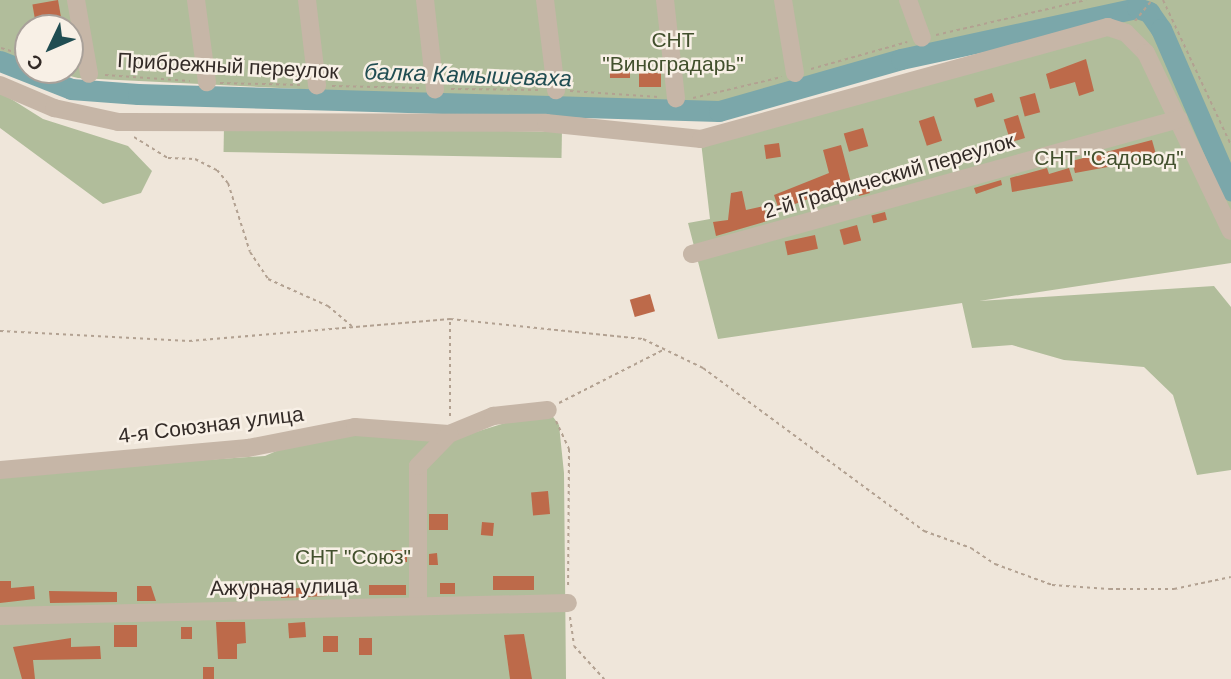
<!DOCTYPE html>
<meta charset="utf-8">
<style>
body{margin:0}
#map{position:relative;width:1231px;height:679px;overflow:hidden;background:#efe6da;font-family:Helvetica,sans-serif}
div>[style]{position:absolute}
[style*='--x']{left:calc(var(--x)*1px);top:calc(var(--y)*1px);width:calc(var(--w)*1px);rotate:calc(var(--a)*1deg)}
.green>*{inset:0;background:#b1bd9b;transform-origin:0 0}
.river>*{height:21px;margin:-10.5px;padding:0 10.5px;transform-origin:10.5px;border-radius:10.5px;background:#7ba7aa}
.building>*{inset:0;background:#bd6a4a;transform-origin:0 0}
.path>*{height:2px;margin-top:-1px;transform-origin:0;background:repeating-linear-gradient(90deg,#b2a191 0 3.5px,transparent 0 7px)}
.minor>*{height:18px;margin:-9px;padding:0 9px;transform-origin:9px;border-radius:9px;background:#c6b6a7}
span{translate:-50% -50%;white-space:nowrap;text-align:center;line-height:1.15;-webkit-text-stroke:5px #f8f0e6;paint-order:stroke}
.park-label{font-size:21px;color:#42502d}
.street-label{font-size:21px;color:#332b27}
.water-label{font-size:23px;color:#204d52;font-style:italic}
.north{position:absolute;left:14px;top:14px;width:70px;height:70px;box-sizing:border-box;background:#f8f0e6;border:2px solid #a9a19a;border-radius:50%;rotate:226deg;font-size:19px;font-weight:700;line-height:28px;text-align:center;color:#332b27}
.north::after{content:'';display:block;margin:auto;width:24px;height:32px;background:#204d52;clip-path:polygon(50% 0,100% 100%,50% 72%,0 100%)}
</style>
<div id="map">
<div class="green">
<i style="clip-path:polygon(0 0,1231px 0,1231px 263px,979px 301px,1214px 286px,1231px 307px,1231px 470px,1197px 475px,1173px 395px,1144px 367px,1064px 360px,1012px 345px,972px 348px,962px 303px,718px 339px,688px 223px,710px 219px,701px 142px,1114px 29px,1133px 4px,718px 103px,669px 107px,78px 78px,46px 70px,70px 70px,70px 28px,28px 28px,28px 63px,0 51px)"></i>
<i style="clip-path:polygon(0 92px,43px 119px,128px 146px,152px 171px,141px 193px,103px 204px,0 128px)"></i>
<i style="left:224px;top:126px;width:338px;height:26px;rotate:1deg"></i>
<i style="clip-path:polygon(548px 410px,559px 425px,564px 473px,566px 679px,0 679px,0 474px,265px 456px,304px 439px,355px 434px,443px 442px)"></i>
</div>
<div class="river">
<i style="--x:0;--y:61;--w:76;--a:21.5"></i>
<i style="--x:71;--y:89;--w:67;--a:4.3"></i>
<i style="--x:138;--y:94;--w:581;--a:1.68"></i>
<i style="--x:719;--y:111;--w:189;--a:-15.9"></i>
<i style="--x:901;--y:59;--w:241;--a:-12.2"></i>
<i style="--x:1137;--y:8;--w:13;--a:18"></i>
<i style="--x:1149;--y:12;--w:21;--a:55"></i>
<i style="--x:1161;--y:29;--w:176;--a:66.5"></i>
</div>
<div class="building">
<i style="left:58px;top:0;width:17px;height:26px;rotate:80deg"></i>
<i style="left:610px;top:58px;width:20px;height:20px"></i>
<i style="clip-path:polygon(1086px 59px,1094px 91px,1079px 96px,1075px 82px,1050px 89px,1046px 74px)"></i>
<i style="left:639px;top:73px;width:22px;height:14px"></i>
<i style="left:992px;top:93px;width:9px;height:19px;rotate:72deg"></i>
<i style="left:1035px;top:93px;width:20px;height:16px;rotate:75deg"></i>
<i style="left:1018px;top:115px;width:24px;height:15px;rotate:73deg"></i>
<i style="left:934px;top:116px;width:26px;height:16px;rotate:72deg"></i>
<i style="left:863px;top:128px;width:19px;height:20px;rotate:74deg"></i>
<i style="clip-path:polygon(1152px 140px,1157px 158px,1075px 173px,1072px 161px)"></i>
<i style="left:779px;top:143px;width:14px;height:15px;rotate:82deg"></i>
<i style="clip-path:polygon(841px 145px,851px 183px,779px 210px,774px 195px,829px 173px,823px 150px)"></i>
<i style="clip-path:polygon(1047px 168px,1049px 174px,1069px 168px,1073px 181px,1012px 192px,1010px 178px)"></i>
<i style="clip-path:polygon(1001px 180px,1002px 185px,976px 194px,974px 188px)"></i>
<i style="clip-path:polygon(865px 183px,870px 193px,859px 196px,855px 187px)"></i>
<i style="clip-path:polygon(742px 191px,746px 210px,764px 206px,767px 221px,716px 236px,713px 222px,728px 220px,731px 193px)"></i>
<i style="left:885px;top:212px;width:8px;height:14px;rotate:76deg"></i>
<i style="left:857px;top:225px;width:16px;height:18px;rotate:75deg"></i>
<i style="left:815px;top:235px;width:14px;height:31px;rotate:78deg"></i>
<i style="left:650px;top:294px;width:18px;height:21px;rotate:74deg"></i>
<i style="left:548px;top:491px;width:23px;height:17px;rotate:85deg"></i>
<i style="left:448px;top:514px;width:16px;height:19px;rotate:90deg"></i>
<i style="left:482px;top:522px;width:12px;height:13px;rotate:5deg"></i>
<i style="left:390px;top:550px;width:17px;height:12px"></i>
<i style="clip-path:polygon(437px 553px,438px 565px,429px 565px,429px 554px)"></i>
<i style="left:534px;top:576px;width:14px;height:41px;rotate:90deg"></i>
<i style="clip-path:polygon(0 581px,11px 581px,11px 588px,34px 586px,35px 599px,0 603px)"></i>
<i style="clip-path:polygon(327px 583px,327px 596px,281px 598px,281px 591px)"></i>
<i style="left:455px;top:583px;width:11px;height:15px;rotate:90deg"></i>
<i style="clip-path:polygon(235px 584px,262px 585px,262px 594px,235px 597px)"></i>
<i style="left:406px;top:585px;width:10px;height:37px;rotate:90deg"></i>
<i style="clip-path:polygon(137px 586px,151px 586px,156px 601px,137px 601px)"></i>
<i style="clip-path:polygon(49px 591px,117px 592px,117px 602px,50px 603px)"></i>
<i style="clip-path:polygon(216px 622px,245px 622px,246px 643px,237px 644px,237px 659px,218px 659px)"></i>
<i style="left:305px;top:622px;width:15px;height:17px;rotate:86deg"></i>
<i style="left:137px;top:625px;width:22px;height:23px;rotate:90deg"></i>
<i style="left:181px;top:627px;width:11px;height:12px"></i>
<i style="clip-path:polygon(524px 634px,532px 679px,510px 679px,504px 635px)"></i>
<i style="left:323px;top:636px;width:15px;height:16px"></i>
<i style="clip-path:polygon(71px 638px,71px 647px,100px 646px,101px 659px,33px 660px,35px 679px,22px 679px,13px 647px)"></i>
<i style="left:359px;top:638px;width:13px;height:17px"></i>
<i style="left:203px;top:667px;width:11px;height:12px"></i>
</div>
<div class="path">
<i style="--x:1163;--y:0;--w:160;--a:64.9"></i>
<i style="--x:1135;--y:21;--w:27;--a:-51"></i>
<i style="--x:936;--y:35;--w:154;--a:-13.1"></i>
<i style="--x:1;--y:48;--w:28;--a:17"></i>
<i style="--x:811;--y:69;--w:100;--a:-15.7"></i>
<i style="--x:105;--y:75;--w:85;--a:4"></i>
<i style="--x:220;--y:83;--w:82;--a:1.4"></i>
<i style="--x:332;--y:86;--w:89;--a:1.3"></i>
<i style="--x:451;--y:89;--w:89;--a:0.6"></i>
<i style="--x:570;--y:91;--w:89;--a:3.9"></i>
<i style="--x:693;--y:98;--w:91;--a:-13.3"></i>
<i style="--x:134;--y:137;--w:40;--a:32"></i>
<i style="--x:168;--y:158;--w:27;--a:2"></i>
<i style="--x:195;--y:159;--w:25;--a:27"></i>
<i style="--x:217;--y:170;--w:17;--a:50"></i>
<i style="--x:228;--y:183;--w:72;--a:72.3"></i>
<i style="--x:250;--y:252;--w:32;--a:56"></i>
<i style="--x:268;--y:279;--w:66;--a:24.2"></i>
<i style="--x:328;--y:306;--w:31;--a:40"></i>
<i style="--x:0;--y:331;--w:189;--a:3"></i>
<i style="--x:189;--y:341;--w:262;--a:-4.8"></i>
<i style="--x:450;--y:319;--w:194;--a:5.9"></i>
<i style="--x:643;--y:339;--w:67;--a:25.8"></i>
<i style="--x:703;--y:368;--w:275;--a:36.4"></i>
<i style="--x:924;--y:531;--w:50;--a:19.9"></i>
<i style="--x:971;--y:548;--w:29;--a:34"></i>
<i style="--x:995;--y:564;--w:61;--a:20.2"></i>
<i style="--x:1052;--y:585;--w:57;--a:4"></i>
<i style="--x:1109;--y:589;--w:65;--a:0"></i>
<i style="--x:1174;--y:589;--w:58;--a:-11.9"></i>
<i style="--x:559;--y:403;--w:117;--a:-27"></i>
<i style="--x:450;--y:416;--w:96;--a:-90"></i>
<i style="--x:556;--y:421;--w:31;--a:65"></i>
<i style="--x:569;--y:449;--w:138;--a:90.4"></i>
<i style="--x:570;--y:617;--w:29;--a:82"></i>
<i style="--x:574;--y:646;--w:45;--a:47.7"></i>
</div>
<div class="minor">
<i style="--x:76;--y:0;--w:75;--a:80"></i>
<i style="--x:196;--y:0;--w:83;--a:82.4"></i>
<i style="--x:307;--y:0;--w:86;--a:83.3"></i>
<i style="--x:425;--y:0;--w:90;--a:83.6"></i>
<i style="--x:545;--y:0;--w:91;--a:83"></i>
<i style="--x:665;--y:0;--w:99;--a:83.6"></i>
<i style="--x:783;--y:0;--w:74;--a:80.7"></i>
<i style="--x:908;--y:0;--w:40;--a:69.8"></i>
<i style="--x:0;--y:85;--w:59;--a:23.1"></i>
<i style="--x:54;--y:108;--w:66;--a:12.3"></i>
<i style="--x:118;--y:122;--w:428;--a:0.1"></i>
<i style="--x:546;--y:123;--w:156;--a:5.9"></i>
<i style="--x:701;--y:139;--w:422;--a:-15.4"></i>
<i style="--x:1108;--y:27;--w:19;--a:18"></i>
<i style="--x:1126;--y:33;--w:28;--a:45"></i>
<i style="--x:1146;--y:53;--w:197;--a:64.5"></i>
<i style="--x:692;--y:254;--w:505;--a:-15.49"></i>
<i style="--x:0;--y:470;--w:249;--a:-5.1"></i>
<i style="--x:248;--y:448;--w:109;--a:-11.1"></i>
<i style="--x:355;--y:427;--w:94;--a:4.3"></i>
<i style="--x:449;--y:434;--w:48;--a:-22.2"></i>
<i style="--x:493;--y:416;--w:55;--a:-6.2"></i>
<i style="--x:418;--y:606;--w:140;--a:-90"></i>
<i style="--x:418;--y:466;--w:45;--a:-45.9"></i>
<i style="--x:0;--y:616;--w:568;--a:-1.31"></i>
</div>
<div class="park-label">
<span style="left:673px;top:52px">СНТ<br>"Виноградарь"</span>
<span style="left:1109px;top:158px">СНТ "Садовод"</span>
<span style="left:353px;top:557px">СНТ "Союз"</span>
</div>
<div class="street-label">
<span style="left:228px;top:66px;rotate:3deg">Прибрежный переулок</span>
<span style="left:889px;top:176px;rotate:-16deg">2-й Графический переулок</span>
<span style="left:211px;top:425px;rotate:-7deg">4-я Союзная улица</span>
<span style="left:284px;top:587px;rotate:-1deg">Ажурная улица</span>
</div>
<div class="water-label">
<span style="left:468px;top:75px;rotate:2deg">балка Камышеваха</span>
</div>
<div class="north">С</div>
</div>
